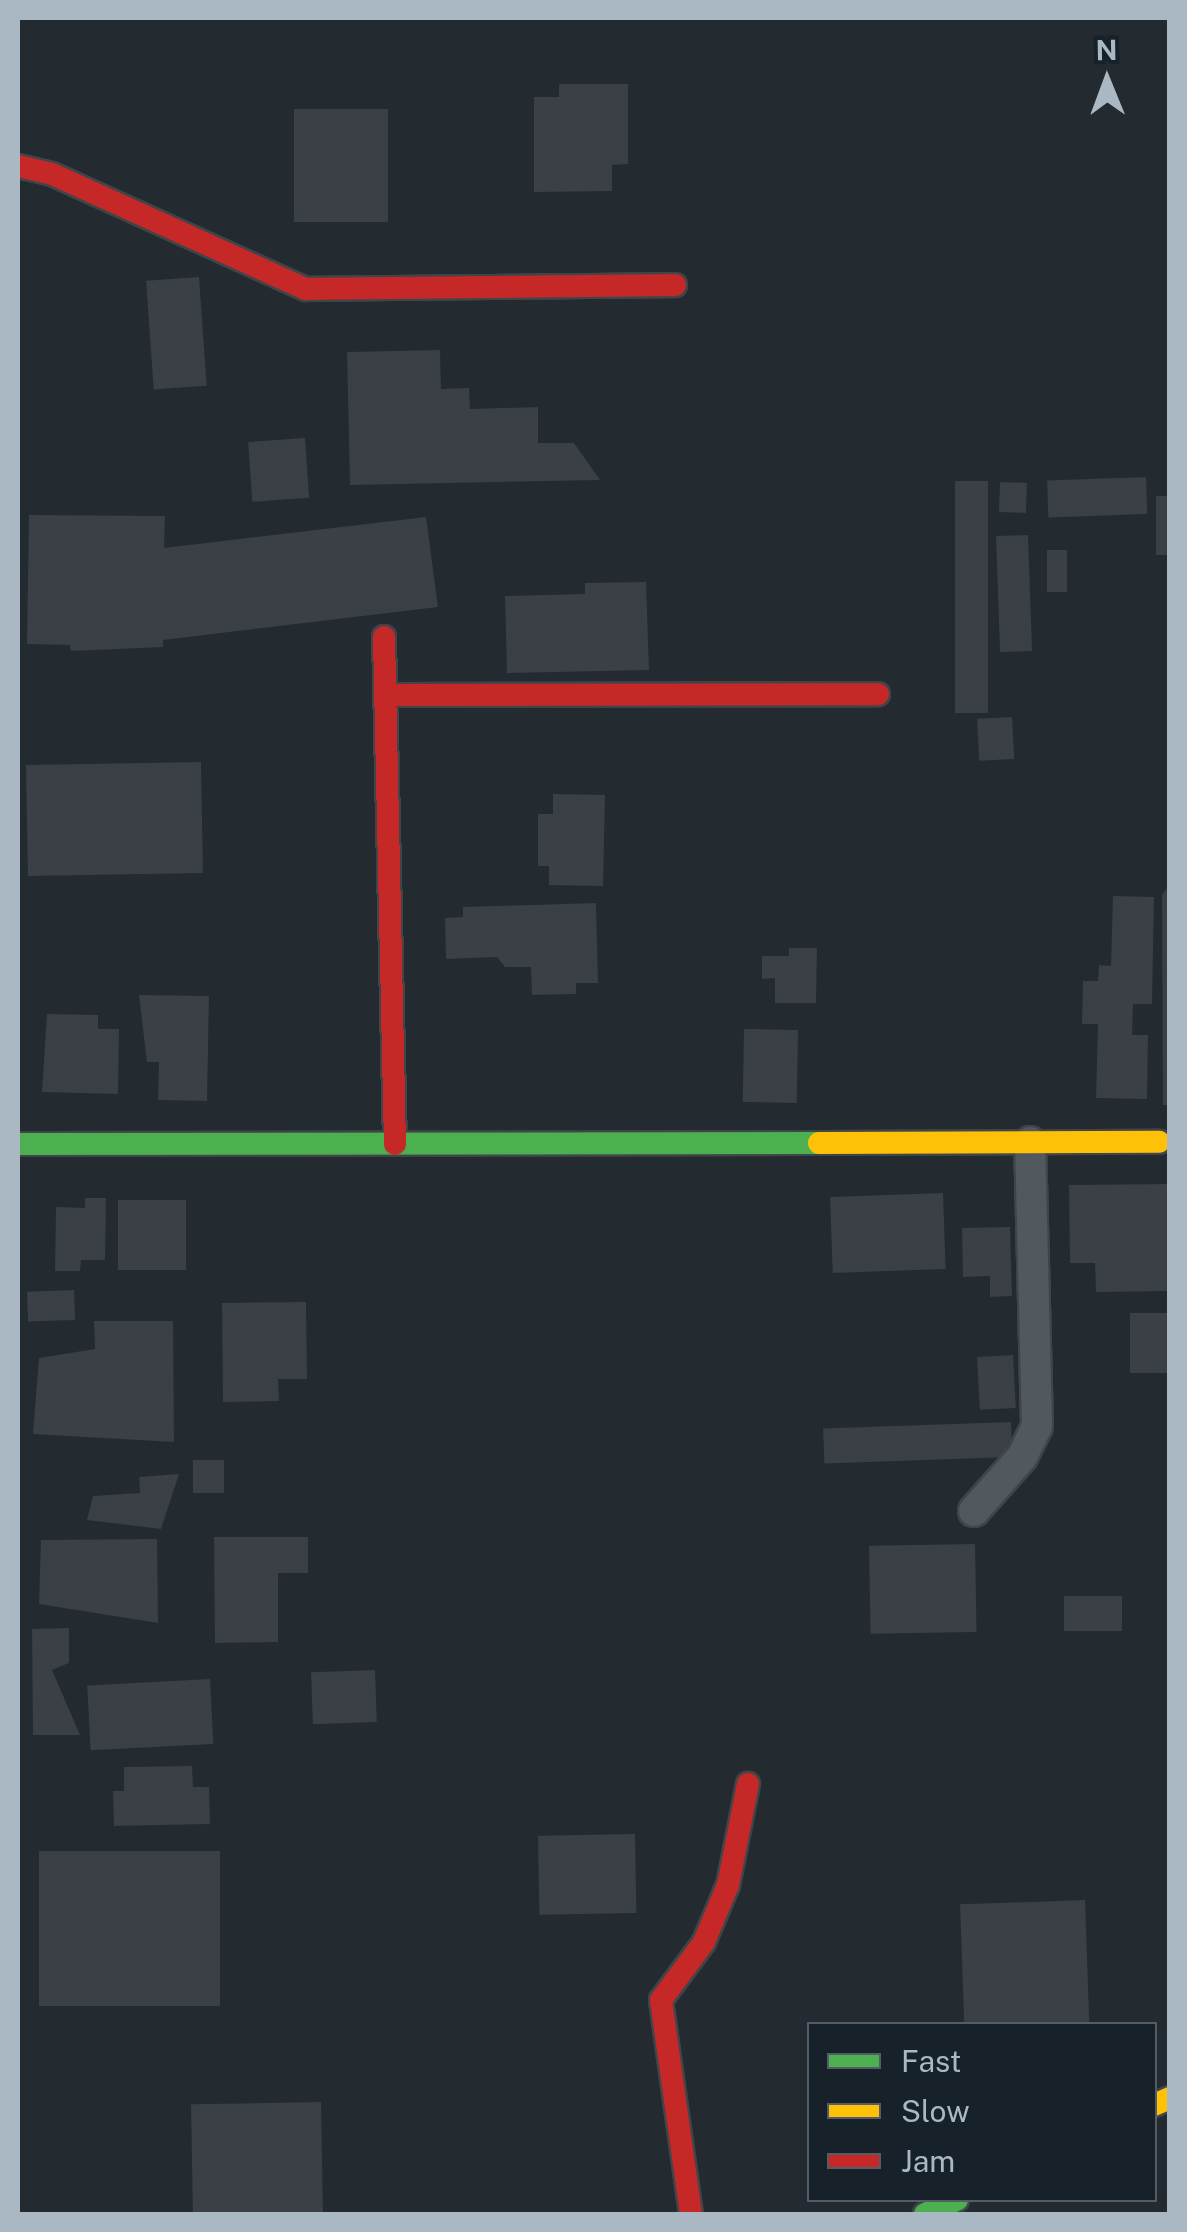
<!DOCTYPE html>
<style>
body{margin:0}
#map{position:relative;width:1187px;height:2232px;overflow:hidden;background:#232a30;font-family:"Public Sans",sans-serif}
div>[style]{position:absolute}
[style*='--x']{left:calc(var(--x)*1px);top:calc(var(--y)*1px);width:calc(var(--w)*1px);rotate:calc(var(--a)*1deg)}
.building>*{inset:0;background:#3a4045;transform-origin:0 0}
.roads{filter:drop-shadow(2px 0 #3f4549) drop-shadow(-2px 0 #3f4549) drop-shadow(0 2px #3f4549) drop-shadow(0 -2px #3f4549)}
.street>*{height:30px;margin:-15px;padding:0 15px;transform-origin:15px;border-radius:15px;background:#52595e}
.fast>*{height:22px;margin:-11px;padding:0 11px;transform-origin:11px;border-radius:11px;background:#4caf50}
.slow>*{height:22px;margin:-11px;padding:0 11px;transform-origin:11px;border-radius:11px;background:#ffc107}
.jam>*{height:22px;margin:-11px;padding:0 11px;transform-origin:11px;border-radius:11px;background:#c62828}
span{translate:-50% -50%;white-space:nowrap;text-align:center;line-height:1.15;-webkit-text-stroke:10px #17212a;paint-order:stroke}
.frame{position:absolute;inset:0;border:20px solid #aab8c3;pointer-events:none}
.legend{position:absolute;left:807px;top:2022px;width:350px;height:180px;box-sizing:border-box;background:#17212a;border:2px solid #525d67;margin:0;padding:12px 18px;list-style:none;font-size:30px;color:#aab8c3}
.legend li{display:flex;align-items:center;gap:20px;height:50px}
.legend b{width:50px;border:2px solid #525d67}
.north{position:absolute;left:1057px;top:30px;width:100px;height:100px;-webkit-text-stroke:8px #17212a;paint-order:stroke;rotate:359deg;font-size:28px;font-weight:700;line-height:40px;text-align:center;color:#aab8c3}
.north::after{content:'';display:block;margin:auto;width:35px;height:45px;background:#aab8c3;clip-path:polygon(50% 0,100% 100%,50% 72%,0 100%)}
</style>
<div id="map">
<div class="building">
<i style="clip-path:polygon(559px 84px,628px 84px,628px 164px,612px 165px,612px 191px,534px 192px,534px 97px,559px 97px)"></i>
<i style="left:294px;top:109px;width:94px;height:113px"></i>
<i style="left:199px;top:277px;width:109px;height:53px;rotate:86deg"></i>
<i style="clip-path:polygon(440px 350px,441px 389px,469px 388px,470px 409px,538px 407px,538px 443px,574px 443px,600px 480px,350px 485px,347px 352px)"></i>
<i style="left:305px;top:438px;width:60px;height:57px;rotate:86deg"></i>
<i style="left:1146px;top:477px;width:37px;height:99px;rotate:88deg"></i>
<i style="left:955px;top:481px;width:33px;height:232px"></i>
<i style="left:1000px;top:482px;width:27px;height:30px;rotate:2deg"></i>
<i style="left:1156px;top:496px;width:14px;height:59px"></i>
<i style="clip-path:polygon(29px 515px,165px 516px,164px 548px,426px 517px,438px 607px,163px 640px,163px 647px,71px 651px,70px 645px,27px 644px)"></i>
<i style="left:1028px;top:535px;width:116px;height:32px;rotate:88deg"></i>
<i style="left:1067px;top:550px;width:42px;height:20px;rotate:90deg"></i>
<i style="clip-path:polygon(646px 582px,649px 670px,507px 673px,505px 596px,585px 594px,585px 583px)"></i>
<i style="left:1012px;top:717px;width:42px;height:35px;rotate:87deg"></i>
<i style="left:201px;top:762px;width:111px;height:175px;rotate:89deg"></i>
<i style="clip-path:polygon(553px 794px,605px 795px,603px 886px,549px 885px,549px 866px,538px 866px,538px 814px,553px 814px)"></i>
<i style="clip-path:polygon(1170px 884px,1170px 1105px,1163px 1105px,1162px 895px)"></i>
<i style="clip-path:polygon(1113px 896px,1154px 897px,1152px 1004px,1133px 1004px,1132px 1035px,1148px 1035px,1147px 1099px,1096px 1098px,1098px 1024px,1082px 1024px,1083px 981px,1098px 981px,1099px 965px,1111px 966px)"></i>
<i style="clip-path:polygon(596px 903px,598px 983px,576px 983px,576px 994px,532px 995px,531px 967px,505px 967px,497px 957px,446px 959px,445px 918px,463px 917px,463px 907px)"></i>
<i style="clip-path:polygon(789px 948px,817px 948px,816px 1003px,775px 1003px,775px 978px,762px 979px,762px 956px,789px 956px)"></i>
<i style="clip-path:polygon(139px 995px,209px 996px,207px 1101px,158px 1100px,159px 1062px,147px 1062px)"></i>
<i style="clip-path:polygon(47px 1014px,98px 1015px,98px 1029px,119px 1029px,118px 1094px,42px 1092px)"></i>
<i style="left:744px;top:1029px;width:54px;height:73px;rotate:1deg"></i>
<i style="clip-path:polygon(1170px 1184px,1170px 1291px,1096px 1292px,1095px 1263px,1070px 1263px,1069px 1185px)"></i>
<i style="left:943px;top:1193px;width:76px;height:113px;rotate:88deg"></i>
<i style="clip-path:polygon(85px 1198px,106px 1198px,105px 1260px,81px 1260px,80px 1271px,55px 1271px,56px 1207px,85px 1208px)"></i>
<i style="left:118px;top:1200px;width:68px;height:70px"></i>
<i style="clip-path:polygon(1010px 1227px,1012px 1296px,990px 1297px,990px 1276px,963px 1277px,962px 1228px)"></i>
<i style="left:74px;top:1290px;width:30px;height:47px;rotate:88deg"></i>
<i style="clip-path:polygon(306px 1302px,307px 1379px,278px 1379px,279px 1401px,223px 1402px,222px 1303px)"></i>
<i style="left:1170px;top:1313px;width:60px;height:40px;rotate:90deg"></i>
<i style="clip-path:polygon(94px 1321px,173px 1321px,174px 1442px,33px 1434px,39px 1358px,95px 1349px)"></i>
<i style="left:1013px;top:1355px;width:53px;height:36px;rotate:87deg"></i>
<i style="left:1011px;top:1422px;width:35px;height:188px;rotate:88deg"></i>
<i style="left:193px;top:1460px;width:31px;height:33px"></i>
<i style="clip-path:polygon(179px 1474px,161px 1529px,87px 1520px,93px 1496px,140px 1493px,139px 1477px)"></i>
<i style="clip-path:polygon(214px 1537px,308px 1537px,308px 1573px,278px 1573px,278px 1642px,215px 1643px)"></i>
<i style="clip-path:polygon(157px 1539px,158px 1623px,39px 1604px,41px 1540px)"></i>
<i style="left:975px;top:1544px;width:88px;height:106px;rotate:89deg"></i>
<i style="left:1064px;top:1596px;width:58px;height:35px"></i>
<i style="clip-path:polygon(69px 1628px,69px 1663px,52px 1670px,80px 1735px,33px 1735px,32px 1629px)"></i>
<i style="left:375px;top:1670px;width:52px;height:64px;rotate:88deg"></i>
<i style="left:210px;top:1679px;width:65px;height:123px;rotate:87deg"></i>
<i style="clip-path:polygon(192px 1766px,193px 1787px,209px 1787px,210px 1824px,114px 1826px,113px 1791px,124px 1791px,124px 1767px)"></i>
<i style="left:635px;top:1834px;width:79px;height:97px;rotate:89deg"></i>
<i style="left:220px;top:1851px;width:155px;height:181px;rotate:90deg"></i>
<i style="left:1085px;top:1900px;width:124px;height:125px;rotate:88deg"></i>
<i style="left:321px;top:2102px;width:112px;height:130px;rotate:89deg"></i>
</div>
<div class="roads">
<div class="street">
<i style="--x:974;--y:1511;--w:72;--a:-48.4"></i>
<i style="--x:1022;--y:1457;--w:34;--a:-64"></i>
<i style="--x:1037;--y:1426;--w:284;--a:-91.4"></i>
</div>
<div class="fast">
<i style="--x:18;--y:1144;--w:801;--a:-0.07"></i>
<i style="--x:925;--y:2214;--w:35;--a:-24"></i>
</div>
<div class="slow">
<i style="--x:819;--y:1143;--w:340;--a:-0.2"></i>
<i style="--x:1154;--y:2105;--w:17;--a:-24"></i>
</div>
<div class="jam">
<i style="--x:18;--y:166;--w:35;--a:13"></i>
<i style="--x:52;--y:174;--w:279;--a:24.4"></i>
<i style="--x:306;--y:289;--w:369;--a:-0.6"></i>
<i style="--x:384;--y:637;--w:507;--a:88.76"></i>
<i style="--x:390;--y:695;--w:488;--a:-0.1"></i>
<i style="--x:691;--y:2214;--w:216;--a:-98"></i>
<i style="--x:661;--y:2000;--w:72;--a:-53.4"></i>
<i style="--x:704;--y:1942;--w:62;--a:-67.2"></i>
<i style="--x:728;--y:1885;--w:103;--a:-78.8"></i>
</div>
</div>
<div class="frame"></div>
<ul class="legend">
<li><b style="height:12px;background:#4caf50"></b>Fast</li>
<li><b style="height:12px;background:#ffc107"></b>Slow</li>
<li><b style="height:12px;background:#c62828"></b>Jam</li>
</ul>
<div class="north">N</div>
</div>
